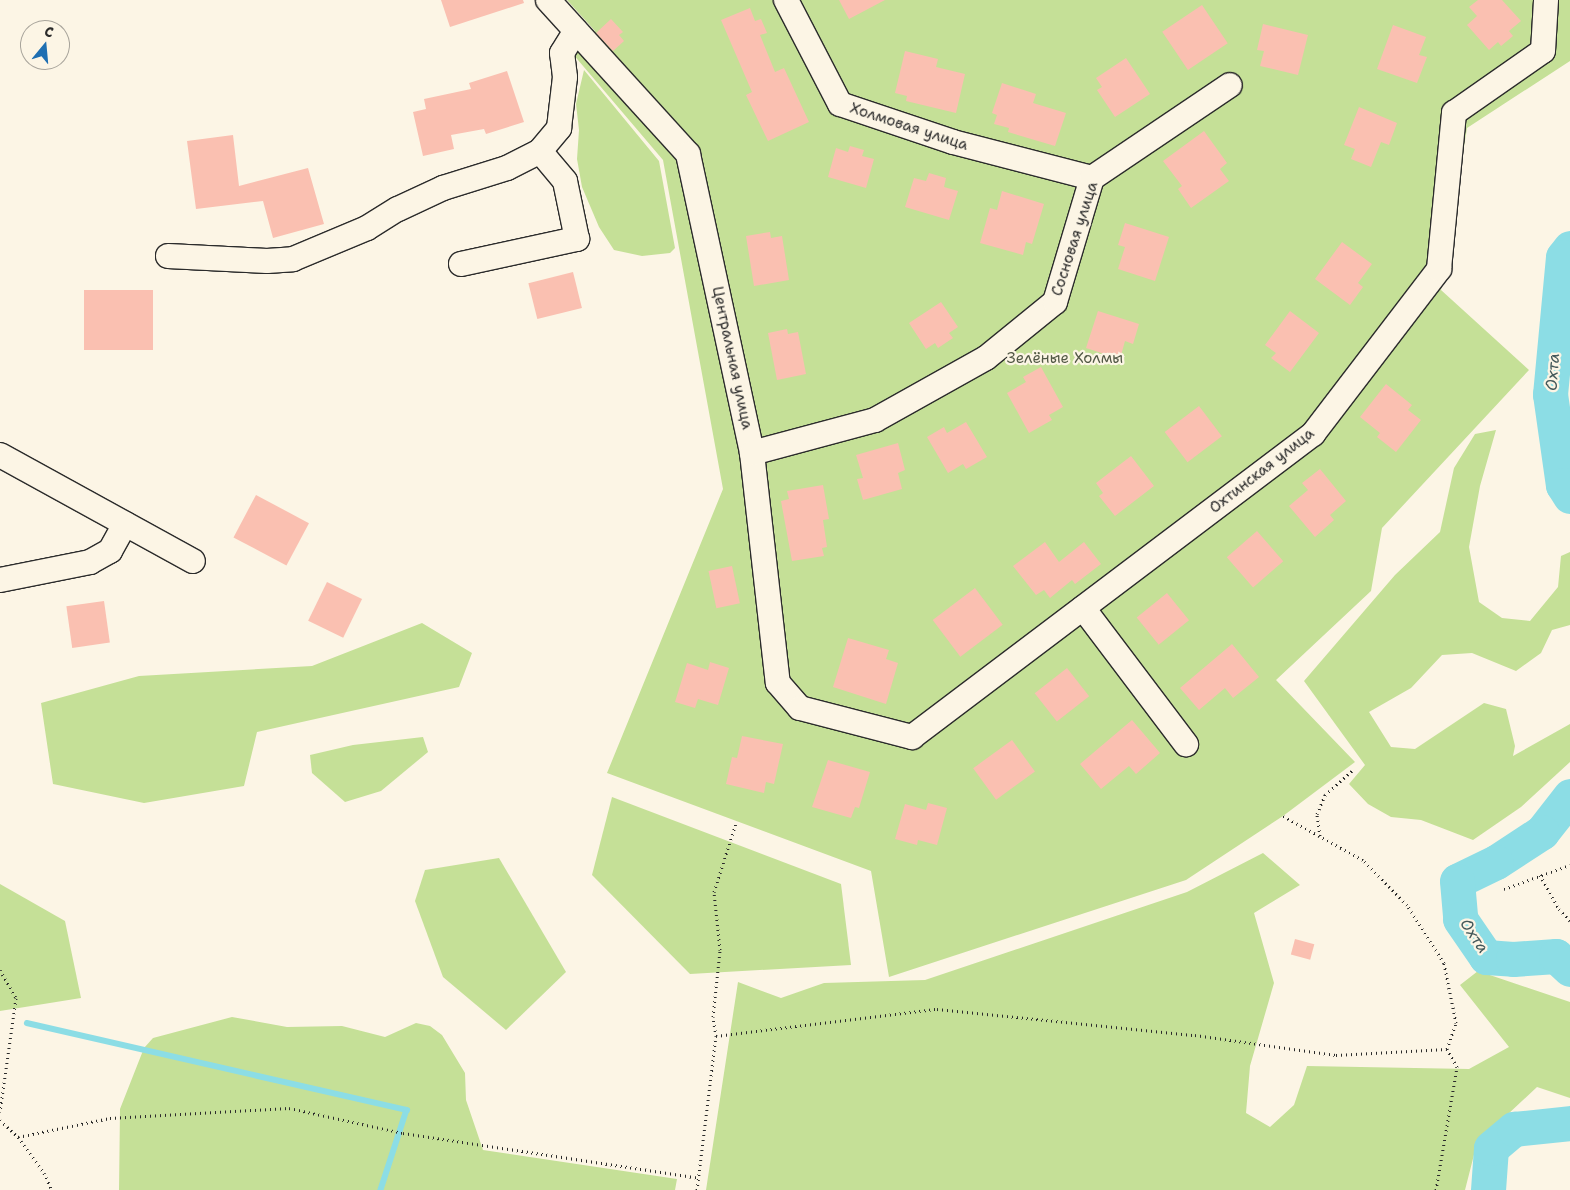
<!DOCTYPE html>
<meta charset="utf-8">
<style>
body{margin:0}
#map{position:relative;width:1570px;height:1190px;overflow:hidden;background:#fcf5e5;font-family:"Shantell Sans",sans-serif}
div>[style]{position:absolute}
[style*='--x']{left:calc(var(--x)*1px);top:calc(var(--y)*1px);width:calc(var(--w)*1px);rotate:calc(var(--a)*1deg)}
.green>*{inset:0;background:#c5e097}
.stream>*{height:5.5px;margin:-2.75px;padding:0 2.75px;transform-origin:2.75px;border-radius:2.75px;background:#8cdde5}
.river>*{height:35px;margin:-17.5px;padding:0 17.5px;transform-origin:17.5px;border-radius:17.5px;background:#8cdde5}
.building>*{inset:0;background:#fac0b1;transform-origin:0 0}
.path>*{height:3px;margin-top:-1.5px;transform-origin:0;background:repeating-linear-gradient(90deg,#2b2b2b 0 1px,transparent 0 5px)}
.roads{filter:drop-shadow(1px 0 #2b2b2b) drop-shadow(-1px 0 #2b2b2b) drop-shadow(0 1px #2b2b2b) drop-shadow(0 -1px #2b2b2b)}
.minor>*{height:24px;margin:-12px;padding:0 12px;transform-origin:12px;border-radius:12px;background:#fcf5e5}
span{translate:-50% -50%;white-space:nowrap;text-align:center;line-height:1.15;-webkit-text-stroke:4.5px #fcf5e5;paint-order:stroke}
.street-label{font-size:15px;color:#2b2b2b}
.park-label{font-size:15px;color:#525846}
.water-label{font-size:16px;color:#43585a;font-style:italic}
.north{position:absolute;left:20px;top:20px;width:50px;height:50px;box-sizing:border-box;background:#fcf5e5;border:1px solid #a8a49b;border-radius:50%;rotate:17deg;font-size:14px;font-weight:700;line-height:20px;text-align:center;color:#2b2b2b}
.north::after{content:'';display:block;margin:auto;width:18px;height:22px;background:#1f6fb2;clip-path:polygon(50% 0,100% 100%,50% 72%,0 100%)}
</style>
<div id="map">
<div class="green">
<i style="clip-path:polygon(567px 0,1570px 0,1570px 61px,1467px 128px,1441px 290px,1529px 370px,1382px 528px,1371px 591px,1276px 680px,1355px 762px,1283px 816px,1186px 880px,889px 977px,871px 871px,607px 773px,723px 489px,663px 160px,572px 53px,595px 31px)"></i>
<i style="clip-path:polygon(584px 70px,659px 161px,675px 248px,670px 253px,642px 256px,614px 250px,599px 227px,582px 187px,577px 159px,579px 130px,576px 104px)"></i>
<i style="clip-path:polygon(1496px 430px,1480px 486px,1469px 547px,1479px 602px,1502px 618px,1530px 621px,1558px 587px,1561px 556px,1570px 552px,1570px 625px,1552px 630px,1541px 653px,1516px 671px,1472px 653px,1442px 655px,1411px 688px,1369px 712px,1391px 747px,1415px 749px,1484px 703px,1506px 709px,1515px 746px,1513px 756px,1570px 724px,1570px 762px,1521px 807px,1473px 840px,1421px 820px,1391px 817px,1368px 804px,1349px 784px,1365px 765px,1304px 681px,1395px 575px,1440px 532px,1454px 468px,1475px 434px)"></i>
<i style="clip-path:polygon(422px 623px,472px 653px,459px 687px,257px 732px,244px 786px,144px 803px,53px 784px,41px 703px,139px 676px,312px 666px)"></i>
<i style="clip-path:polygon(423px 737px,428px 752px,381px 791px,345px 802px,312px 773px,310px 755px,353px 745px)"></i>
<i style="clip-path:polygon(612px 797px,841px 884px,851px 965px,690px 974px,592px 875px)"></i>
<i style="clip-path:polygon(1263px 853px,1300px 885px,1254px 913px,1274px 983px,1250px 1066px,1246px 1113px,1270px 1127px,1294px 1105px,1307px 1066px,1469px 1069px,1509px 1047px,1460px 985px,1478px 971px,1570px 1002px,1570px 1098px,1537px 1087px,1477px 1143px,1465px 1190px,706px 1190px,738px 982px,781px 998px,824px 983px,925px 980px,1187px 892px)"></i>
<i style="clip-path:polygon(499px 858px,566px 972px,506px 1030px,443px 977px,415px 901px,425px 870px)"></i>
<i style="clip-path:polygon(0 884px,65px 921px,81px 998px,0 1011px)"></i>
<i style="clip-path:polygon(232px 1017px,287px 1027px,342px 1026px,385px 1037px,416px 1023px,430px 1026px,442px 1035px,465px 1073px,466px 1100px,483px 1150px,677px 1179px,675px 1190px,119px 1190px,120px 1109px,144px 1048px,153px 1038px)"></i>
</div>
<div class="stream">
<i style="--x:27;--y:1023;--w:390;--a:12.9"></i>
<i style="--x:407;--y:1110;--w:84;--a:108"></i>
</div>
<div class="river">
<i style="--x:1570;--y:248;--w:11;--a:128"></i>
<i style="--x:1563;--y:257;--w:138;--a:95.4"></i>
<i style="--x:1550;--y:394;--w:92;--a:81.9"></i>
<i style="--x:1563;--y:485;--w:13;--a:58"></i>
<i style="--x:1570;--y:796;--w:46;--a:127.9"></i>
<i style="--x:1542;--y:832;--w:55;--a:146.9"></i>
<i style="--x:1496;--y:862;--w:43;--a:154"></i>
<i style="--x:1457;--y:881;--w:38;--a:85"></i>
<i style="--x:1460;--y:919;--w:46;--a:55.6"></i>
<i style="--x:1486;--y:957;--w:27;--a:4"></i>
<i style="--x:1513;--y:959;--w:43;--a:-4"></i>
<i style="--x:1556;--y:956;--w:19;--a:43"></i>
<i style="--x:1488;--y:1190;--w:42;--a:-85.9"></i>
<i style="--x:1491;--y:1148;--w:30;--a:-40"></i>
<i style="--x:1514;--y:1129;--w:56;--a:-6.1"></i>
</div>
<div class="building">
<i style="clip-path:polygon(441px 0,523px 0,524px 3px,450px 27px)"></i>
<i style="clip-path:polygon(839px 0,885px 0,849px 19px)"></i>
<i style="clip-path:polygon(1478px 0,1502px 0,1521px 21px,1509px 31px,1513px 36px,1501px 46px,1498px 42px,1489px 50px,1467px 25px,1477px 16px,1469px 7px)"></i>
<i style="left:1202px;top:5px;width:46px;height:48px;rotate:56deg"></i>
<i style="clip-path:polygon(750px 8px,755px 21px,761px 19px,767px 33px,760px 35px,775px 72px,784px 68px,809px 122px,768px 141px,746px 95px,752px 92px,721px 20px)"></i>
<i style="clip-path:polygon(611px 19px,623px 32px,619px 35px,624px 41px,613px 51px,596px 33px)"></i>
<i style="clip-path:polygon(1263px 24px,1308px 35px,1298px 75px,1260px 66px,1264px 51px,1257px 50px)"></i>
<i style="clip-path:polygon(1393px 25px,1426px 37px,1419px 55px,1427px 57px,1417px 83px,1377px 69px)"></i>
<i style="clip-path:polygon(905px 51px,938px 59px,936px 67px,965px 74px,956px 113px,906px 101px,907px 96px,895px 93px)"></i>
<i style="clip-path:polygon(1126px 58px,1150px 94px,1115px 117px,1097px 90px,1102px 87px,1096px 78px)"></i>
<i style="clip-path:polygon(507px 71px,524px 122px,486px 134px,484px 129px,451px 135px,454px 149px,423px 156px,413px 112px,426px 109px,424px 99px,471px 89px,469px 83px)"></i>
<i style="clip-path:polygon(1002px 83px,1036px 94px,1033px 103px,1066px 113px,1055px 146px,1008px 132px,1009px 128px,994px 124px,997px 115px,992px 113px)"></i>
<i style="clip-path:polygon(1359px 107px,1397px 123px,1389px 145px,1381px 142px,1371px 167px,1351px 159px,1355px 149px,1344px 145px)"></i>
<i style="clip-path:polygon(1204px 131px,1227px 163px,1220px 169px,1229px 181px,1191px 208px,1178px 189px,1182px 186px,1163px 161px)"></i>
<i style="clip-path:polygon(233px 135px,239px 186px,308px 168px,324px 224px,273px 238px,263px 201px,196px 209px,187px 141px)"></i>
<i style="clip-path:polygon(850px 146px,864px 150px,862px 156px,874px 159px,866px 188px,828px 177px,836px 148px,848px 152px)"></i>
<i style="clip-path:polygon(929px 173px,946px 178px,944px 187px,958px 191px,949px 220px,905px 207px,914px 178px,926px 181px)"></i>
<i style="clip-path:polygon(1002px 191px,1044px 204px,1032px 244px,1026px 242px,1023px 255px,980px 243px,990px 208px,997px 210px)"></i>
<i style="clip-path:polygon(1125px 223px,1169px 237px,1155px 281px,1118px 269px,1125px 247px,1118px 245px)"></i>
<i style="clip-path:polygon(770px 232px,771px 238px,782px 236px,789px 280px,754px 286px,746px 236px)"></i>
<i style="clip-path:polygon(1342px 242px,1372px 264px,1358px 283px,1363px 287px,1350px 305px,1315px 279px)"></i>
<i style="left:573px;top:272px;width:37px;height:46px;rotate:76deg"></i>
<i style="left:84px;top:290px;width:69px;height:60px"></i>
<i style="clip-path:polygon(941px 302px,958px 327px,949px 333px,953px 338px,938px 348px,935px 343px,926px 349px,909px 323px)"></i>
<i style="clip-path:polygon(1098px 311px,1139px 324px,1133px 344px,1125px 341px,1120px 359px,1086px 348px)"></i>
<i style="clip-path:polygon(1290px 311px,1319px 333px,1290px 372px,1271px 358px,1276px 353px,1265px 345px)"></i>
<i style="clip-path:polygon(787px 329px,788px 334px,798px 332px,806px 374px,777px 380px,768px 333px)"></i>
<i style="clip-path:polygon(1041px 367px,1063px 407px,1049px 415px,1052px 420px,1029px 433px,1007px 393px,1026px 382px,1023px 377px)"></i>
<i style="clip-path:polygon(1386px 384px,1412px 405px,1408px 410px,1421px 420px,1396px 452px,1377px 437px,1380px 433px,1360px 417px)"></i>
<i style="left:1199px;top:406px;width:38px;height:43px;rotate:53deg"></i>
<i style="clip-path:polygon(966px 422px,987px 457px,966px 469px,963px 464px,948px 473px,927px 437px,944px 427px,947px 433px)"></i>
<i style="clip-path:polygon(898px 443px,905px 470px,898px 473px,902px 489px,863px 500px,857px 479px,863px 478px,856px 455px)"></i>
<i style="clip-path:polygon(1131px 456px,1154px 486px,1115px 516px,1099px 496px,1103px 493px,1096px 483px)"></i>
<i style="clip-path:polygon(1320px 469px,1346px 501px,1330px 515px,1334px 520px,1315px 537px,1289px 506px,1308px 490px,1302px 483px)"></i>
<i style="clip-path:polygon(823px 485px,829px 519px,823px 520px,827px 547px,822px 548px,824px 556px,792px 561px,781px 501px,789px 499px,787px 491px)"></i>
<i style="left:256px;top:495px;width:60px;height:48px;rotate:28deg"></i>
<i style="left:1257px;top:531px;width:40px;height:40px;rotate:49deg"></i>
<i style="clip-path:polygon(1045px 542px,1059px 562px,1084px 542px,1101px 564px,1075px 584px,1072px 580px,1050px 598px,1044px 590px,1036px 595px,1013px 566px)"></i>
<i style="left:732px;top:566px;width:38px;height:24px;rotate:78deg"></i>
<i style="left:327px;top:582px;width:39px;height:43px;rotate:26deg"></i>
<i style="left:975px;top:588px;width:46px;height:53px;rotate:53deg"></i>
<i style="left:1167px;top:593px;width:35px;height:39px;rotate:51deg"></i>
<i style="left:104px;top:601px;width:42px;height:38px;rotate:82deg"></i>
<i style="clip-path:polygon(848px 638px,889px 650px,886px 659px,898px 663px,886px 704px,833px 687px)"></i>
<i style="clip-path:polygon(1232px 644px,1259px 677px,1233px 698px,1225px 688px,1199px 710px,1180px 688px)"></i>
<i style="clip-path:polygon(710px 662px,729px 668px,718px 705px,698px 699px,695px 708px,675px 702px,687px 663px,708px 670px)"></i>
<i style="left:1067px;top:668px;width:36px;height:41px;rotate:52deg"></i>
<i style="clip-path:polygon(1132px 720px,1160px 753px,1136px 774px,1129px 766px,1101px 789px,1080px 764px)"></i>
<i style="clip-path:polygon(742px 736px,783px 744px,774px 784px,766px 782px,764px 793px,726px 784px,732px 757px,737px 758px)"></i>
<i style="left:1012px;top:740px;width:39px;height:48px;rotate:54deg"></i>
<i style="clip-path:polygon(828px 760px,870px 772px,859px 808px,855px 807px,851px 818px,812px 807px)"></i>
<i style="clip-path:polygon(928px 803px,947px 808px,937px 845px,918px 840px,917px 845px,895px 839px,905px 804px,926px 810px)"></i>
<i style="left:1295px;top:939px;width:20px;height:16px;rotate:15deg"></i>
</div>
<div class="path">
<i style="--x:1320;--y:836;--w:22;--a:-98"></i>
<i style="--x:1317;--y:814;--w:21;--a:-67"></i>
<i style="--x:1325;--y:795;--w:38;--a:-42"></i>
<i style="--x:1540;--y:875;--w:39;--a:61"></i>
<i style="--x:1559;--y:909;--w:16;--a:47"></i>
<i style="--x:1504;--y:889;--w:70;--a:-20"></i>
<i style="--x:0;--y:970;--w:32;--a:60"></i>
<i style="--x:16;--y:998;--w:115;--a:98"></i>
<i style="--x:716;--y:1036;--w:19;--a:-99"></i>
<i style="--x:713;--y:1017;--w:67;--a:-84"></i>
<i style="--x:720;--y:950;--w:58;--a:-95.9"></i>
<i style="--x:714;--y:892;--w:72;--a:-72.3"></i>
<i style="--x:0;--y:1120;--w:25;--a:43"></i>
<i style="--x:18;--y:1137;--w:94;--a:-11.7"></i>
<i style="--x:110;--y:1118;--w:179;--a:-3.2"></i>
<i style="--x:289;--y:1108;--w:117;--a:12.4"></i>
<i style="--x:403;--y:1133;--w:299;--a:8.6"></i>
<i style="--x:18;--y:1137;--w:44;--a:54.2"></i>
<i style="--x:44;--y:1173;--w:19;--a:65"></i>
<i style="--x:697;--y:1190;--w:155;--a:-83"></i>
<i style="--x:716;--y:1036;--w:223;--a:-7"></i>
<i style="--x:937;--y:1009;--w:259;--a:5.8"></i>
<i style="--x:1195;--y:1035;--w:142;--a:8.1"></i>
<i style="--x:1336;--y:1055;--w:111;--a:-3.1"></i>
<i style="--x:1447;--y:1049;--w:28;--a:-71"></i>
<i style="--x:1456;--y:1023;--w:61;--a:-101.3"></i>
<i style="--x:1444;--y:963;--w:69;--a:-122.5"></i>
<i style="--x:1407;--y:905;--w:63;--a:-134.4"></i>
<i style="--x:1363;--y:860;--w:94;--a:-151.2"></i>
<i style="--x:1436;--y:1190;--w:125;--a:-80.3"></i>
<i style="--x:1457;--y:1067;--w:21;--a:-119"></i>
</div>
<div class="roads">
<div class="minor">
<i style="--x:548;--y:0;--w:208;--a:47.7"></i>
<i style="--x:688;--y:154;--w:306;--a:77.9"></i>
<i style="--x:752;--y:453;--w:231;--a:83.6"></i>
<i style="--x:778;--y:683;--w:33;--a:49"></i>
<i style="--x:800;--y:708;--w:116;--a:14.5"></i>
<i style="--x:912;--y:737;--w:503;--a:-37.08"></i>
<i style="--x:1313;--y:434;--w:208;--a:-52.6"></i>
<i style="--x:1439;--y:269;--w:157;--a:-84.5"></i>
<i style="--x:1454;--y:113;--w:108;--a:-34.9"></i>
<i style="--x:1543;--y:51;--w:51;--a:-86.6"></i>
<i style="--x:786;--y:0;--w:117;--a:62.6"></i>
<i style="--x:840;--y:104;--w:119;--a:18.6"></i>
<i style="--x:953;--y:142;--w:144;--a:14.5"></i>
<i style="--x:168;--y:256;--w:99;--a:2.9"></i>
<i style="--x:267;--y:261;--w:26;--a:-4"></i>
<i style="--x:293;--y:259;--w:80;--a:-22.7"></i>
<i style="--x:367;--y:228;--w:36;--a:-32"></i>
<i style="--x:398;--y:209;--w:50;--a:-25"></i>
<i style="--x:443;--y:188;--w:67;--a:-17.4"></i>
<i style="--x:507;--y:168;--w:37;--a:-27"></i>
<i style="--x:540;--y:151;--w:30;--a:-50"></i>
<i style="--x:559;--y:128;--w:51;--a:-83.3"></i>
<i style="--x:565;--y:77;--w:24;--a:-97"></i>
<i style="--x:562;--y:53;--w:26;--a:-58"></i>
<i style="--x:461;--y:264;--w:119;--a:-12.2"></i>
<i style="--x:577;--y:239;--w:59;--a:-101.7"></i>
<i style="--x:565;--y:181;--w:39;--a:-130"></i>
<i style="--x:752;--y:453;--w:127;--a:-15"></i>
<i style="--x:875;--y:420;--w:127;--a:-29.2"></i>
<i style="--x:986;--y:358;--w:89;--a:-39.1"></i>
<i style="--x:1055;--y:302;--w:129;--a:-73.4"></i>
<i style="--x:1092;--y:178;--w:166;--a:-34"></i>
<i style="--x:0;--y:455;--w:220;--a:28.8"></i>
<i style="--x:0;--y:580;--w:92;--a:-11.3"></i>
<i style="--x:90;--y:562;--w:23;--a:-29"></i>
<i style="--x:110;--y:551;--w:31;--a:-61"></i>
<i style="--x:1083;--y:608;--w:171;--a:52.9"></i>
</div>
</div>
<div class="street-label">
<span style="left:909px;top:127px;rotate:18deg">Холмовая улица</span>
<span style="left:1075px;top:239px;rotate:-72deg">Сосновая улица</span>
<span style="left:732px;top:358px;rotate:78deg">Центральная улица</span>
<span style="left:1262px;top:471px;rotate:-38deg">Охтинская улица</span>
</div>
<div class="park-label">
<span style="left:1065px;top:359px">Зелёные Холмы</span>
</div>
<div class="water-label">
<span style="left:1553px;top:372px;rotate:-86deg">Охта</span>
<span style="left:1474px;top:936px;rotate:56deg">Охта</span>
</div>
<div class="north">С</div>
</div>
